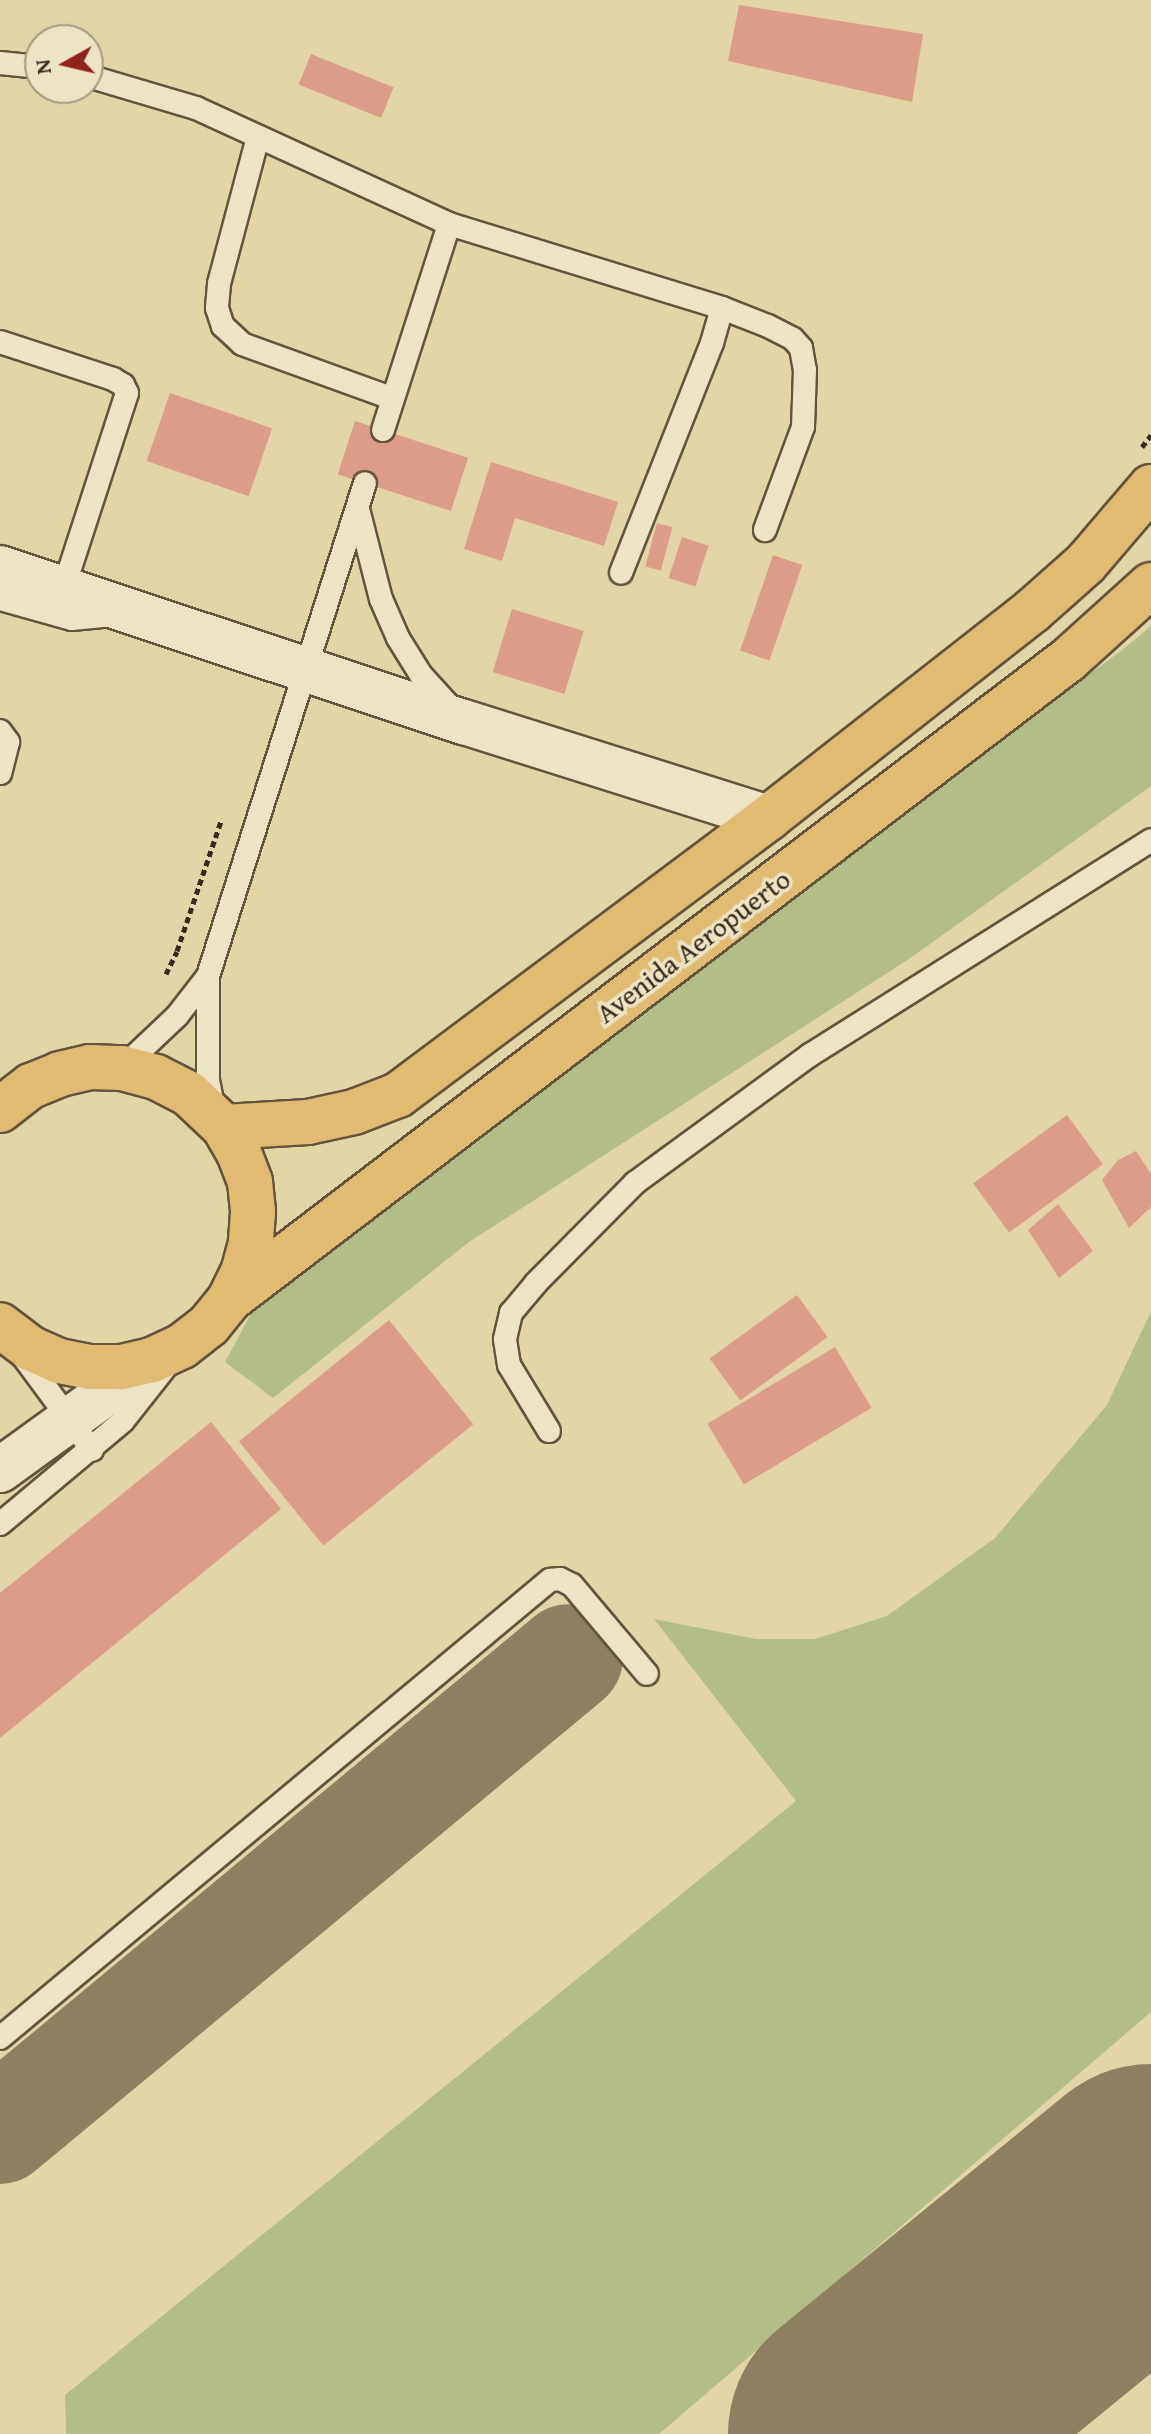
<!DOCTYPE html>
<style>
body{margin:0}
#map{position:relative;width:1151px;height:2434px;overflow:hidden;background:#e3d6a6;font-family:"Gentium Book Plus",serif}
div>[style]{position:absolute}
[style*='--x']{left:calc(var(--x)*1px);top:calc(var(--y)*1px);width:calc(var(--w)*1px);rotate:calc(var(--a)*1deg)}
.green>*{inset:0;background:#b3be87}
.taxiway>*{height:108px;margin:-54px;padding:0 54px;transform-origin:54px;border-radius:54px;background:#8d8062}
.runway>*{height:270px;margin:-135px;padding:0 135px;transform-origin:135px;border-radius:135px;background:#8d8062}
.building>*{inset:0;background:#dd9b8a;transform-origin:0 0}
.path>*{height:5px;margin-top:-2.5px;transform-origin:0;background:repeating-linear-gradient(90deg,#37291d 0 6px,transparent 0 10px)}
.roads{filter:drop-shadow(2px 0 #62543f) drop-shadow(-2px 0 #62543f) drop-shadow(0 2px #62543f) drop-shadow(0 -2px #62543f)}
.lane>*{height:22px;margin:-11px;padding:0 11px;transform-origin:11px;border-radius:11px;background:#ede4c5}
.street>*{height:44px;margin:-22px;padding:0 22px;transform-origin:22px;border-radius:22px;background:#ede4c5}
.primary>*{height:44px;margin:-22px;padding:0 22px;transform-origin:22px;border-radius:22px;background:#e2bb73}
span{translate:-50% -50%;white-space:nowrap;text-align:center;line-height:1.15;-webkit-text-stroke:7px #ede4c5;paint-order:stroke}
.street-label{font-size:28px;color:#37291d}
.north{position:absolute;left:24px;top:24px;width:80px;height:80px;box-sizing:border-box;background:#ede4c5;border:2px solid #a49982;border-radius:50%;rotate:262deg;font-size:22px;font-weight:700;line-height:32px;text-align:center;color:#37291d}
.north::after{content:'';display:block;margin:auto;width:28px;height:36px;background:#8f2418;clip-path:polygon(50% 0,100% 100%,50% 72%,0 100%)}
</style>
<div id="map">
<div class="green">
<i style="clip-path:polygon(1151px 626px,1151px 786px,909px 959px,469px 1242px,273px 1398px,225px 1362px,270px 1278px,345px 1209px,1121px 651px)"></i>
<i style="clip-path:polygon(1151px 1311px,1151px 2012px,659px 2434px,66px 2434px,65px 2395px,796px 1801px,654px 1619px,756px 1639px,815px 1639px,887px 1616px,995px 1538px,1107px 1405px)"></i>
</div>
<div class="taxiway">
<i style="--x:0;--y:2130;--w:739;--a:-39.68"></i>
</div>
<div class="runway">
<i style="--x:863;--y:2434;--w:372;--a:-39.2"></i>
</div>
<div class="building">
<i style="clip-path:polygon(739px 5px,923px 34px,912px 102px,728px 61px)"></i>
<i style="left:311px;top:54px;width:89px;height:33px;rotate:22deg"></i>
<i style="left:170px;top:393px;width:108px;height:72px;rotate:19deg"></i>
<i style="left:355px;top:421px;width:119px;height:56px;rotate:18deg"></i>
<i style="clip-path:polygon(491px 462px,618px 502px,604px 546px,515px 518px,502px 561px,464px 549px)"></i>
<i style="left:657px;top:523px;width:16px;height:45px;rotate:15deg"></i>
<i style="left:682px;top:537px;width:28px;height:43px;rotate:18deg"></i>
<i style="left:773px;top:555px;width:31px;height:101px;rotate:19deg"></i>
<i style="left:512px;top:609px;width:75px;height:66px;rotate:17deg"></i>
<i style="left:1067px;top:1115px;width:61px;height:116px;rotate:54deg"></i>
<i style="clip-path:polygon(1136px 1151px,1151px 1174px,1151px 1207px,1129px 1228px,1102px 1180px,1118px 1160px)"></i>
<i style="clip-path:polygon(1058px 1204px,1093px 1251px,1059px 1278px,1028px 1230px)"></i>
<i style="left:797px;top:1295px;width:52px;height:108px;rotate:54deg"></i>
<i style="left:389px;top:1320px;width:134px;height:193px;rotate:51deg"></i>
<i style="left:835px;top:1347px;width:71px;height:149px;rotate:59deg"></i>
<i style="clip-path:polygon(211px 1422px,281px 1509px,0 1738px,0 1593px)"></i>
</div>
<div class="path">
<i style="--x:1142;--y:447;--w:15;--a:-53"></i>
<i style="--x:166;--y:974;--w:25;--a:-64"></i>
<i style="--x:177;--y:951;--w:140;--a:-71.3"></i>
</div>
<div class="roads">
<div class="lane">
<i style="--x:0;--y:63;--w:40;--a:5.7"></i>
<i style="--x:88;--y:76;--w:113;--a:16.5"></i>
<i style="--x:196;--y:108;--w:278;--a:24.6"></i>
<i style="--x:258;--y:137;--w:152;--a:104.9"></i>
<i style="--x:219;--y:284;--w:24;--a:95"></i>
<i style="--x:217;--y:308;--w:19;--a:72"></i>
<i style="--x:223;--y:326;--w:26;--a:43"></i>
<i style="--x:242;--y:344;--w:158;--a:19.9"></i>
<i style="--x:722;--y:308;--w:49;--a:21.4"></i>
<i style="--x:768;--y:326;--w:28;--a:27"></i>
<i style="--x:793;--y:339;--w:12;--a:48"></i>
<i style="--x:801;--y:348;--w:22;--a:80"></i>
<i style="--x:805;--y:370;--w:57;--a:92"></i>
<i style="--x:803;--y:427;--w:110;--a:110.3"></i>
<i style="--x:0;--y:342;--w:119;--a:18.1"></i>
<i style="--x:113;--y:379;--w:12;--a:31"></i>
<i style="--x:123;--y:385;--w:9;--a:63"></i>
<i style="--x:127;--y:393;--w:207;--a:108"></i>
<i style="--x:383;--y:430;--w:216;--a:-72.2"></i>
<i style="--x:449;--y:224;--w:286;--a:17.1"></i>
<i style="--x:722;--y:308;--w:36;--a:106"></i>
<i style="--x:712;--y:343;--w:247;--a:111.6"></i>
<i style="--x:358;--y:509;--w:93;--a:75.7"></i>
<i style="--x:381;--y:599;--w:43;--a:66.4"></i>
<i style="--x:398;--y:638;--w:44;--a:58.1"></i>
<i style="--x:421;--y:675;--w:46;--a:47.6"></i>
<i style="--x:0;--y:599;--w:75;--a:15.5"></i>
<i style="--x:72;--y:619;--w:41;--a:-5.6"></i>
<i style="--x:0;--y:731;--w:14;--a:54"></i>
<i style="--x:8;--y:742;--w:32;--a:104"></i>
<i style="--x:122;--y:1068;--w:76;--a:-43.4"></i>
<i style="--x:177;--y:1016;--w:51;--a:-52.2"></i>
<i style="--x:214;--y:1111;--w:31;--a:-101"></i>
<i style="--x:208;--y:1081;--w:105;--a:-90"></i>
<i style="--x:208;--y:976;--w:517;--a:-72.34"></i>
<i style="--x:19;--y:1351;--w:123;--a:53.6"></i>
<i style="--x:549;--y:1431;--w:77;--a:-121.2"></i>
<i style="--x:509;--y:1365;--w:26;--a:-99"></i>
<i style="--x:505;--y:1339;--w:27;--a:-77"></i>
<i style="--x:511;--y:1313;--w:39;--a:-50"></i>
<i style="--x:536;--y:1283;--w:141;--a:-45.3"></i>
<i style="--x:635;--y:1183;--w:217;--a:-36.2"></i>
<i style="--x:810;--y:1055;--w:403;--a:-32.2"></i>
<i style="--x:0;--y:1524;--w:160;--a:-39.9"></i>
<i style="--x:123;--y:1421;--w:66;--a:-51.7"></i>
<i style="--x:0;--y:2038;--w:716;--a:-39.79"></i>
<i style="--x:550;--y:1580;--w:10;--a:-6"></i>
<i style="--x:560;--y:1579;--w:13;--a:27"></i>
<i style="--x:572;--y:1585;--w:116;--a:49.9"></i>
</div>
<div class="street">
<i style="--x:0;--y:568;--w:489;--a:18.4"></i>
<i style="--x:464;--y:722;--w:319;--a:17.5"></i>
<i style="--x:0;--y:1470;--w:188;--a:-35.9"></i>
</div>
<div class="primary">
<i style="--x:0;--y:1110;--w:39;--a:-38"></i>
<i style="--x:31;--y:1086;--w:31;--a:-22"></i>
<i style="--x:60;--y:1074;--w:31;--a:-13"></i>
<i style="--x:90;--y:1067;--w:32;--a:2"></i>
<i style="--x:122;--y:1068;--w:35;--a:15"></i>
<i style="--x:156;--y:1077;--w:36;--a:27"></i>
<i style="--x:188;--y:1093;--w:50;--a:43.4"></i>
<i style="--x:224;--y:1127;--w:30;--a:60"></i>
<i style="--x:239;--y:1153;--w:31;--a:69"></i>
<i style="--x:250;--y:1182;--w:30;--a:84"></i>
<i style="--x:253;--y:1212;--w:31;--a:94"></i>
<i style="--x:251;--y:1243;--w:30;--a:105"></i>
<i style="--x:243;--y:1272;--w:30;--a:116"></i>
<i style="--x:230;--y:1299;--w:33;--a:129"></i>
<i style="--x:209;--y:1325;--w:34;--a:142"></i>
<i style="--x:182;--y:1346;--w:33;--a:155"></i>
<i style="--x:152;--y:1360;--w:32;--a:167"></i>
<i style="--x:121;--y:1367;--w:31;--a:180"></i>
<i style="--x:90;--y:1367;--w:32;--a:-169"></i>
<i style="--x:59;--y:1361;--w:32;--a:-156"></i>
<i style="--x:30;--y:1348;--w:38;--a:-143"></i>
<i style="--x:224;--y:1127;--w:84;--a:-3.4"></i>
<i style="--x:308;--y:1122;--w:47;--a:-12.3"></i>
<i style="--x:354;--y:1112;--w:47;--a:-21.1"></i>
<i style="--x:398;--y:1095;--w:462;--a:-36.8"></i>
<i style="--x:768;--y:818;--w:335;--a:-38.1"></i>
<i style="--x:1032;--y:611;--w:72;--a:-41.6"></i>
<i style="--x:1086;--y:563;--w:100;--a:-49.5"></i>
<i style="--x:230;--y:1299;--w:1054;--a:-37.33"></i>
<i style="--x:1068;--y:660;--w:112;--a:-42.1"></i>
</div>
</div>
<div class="street-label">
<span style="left:693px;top:946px;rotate:-37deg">Avenida Aeropuerto</span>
</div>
<div class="north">N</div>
</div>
